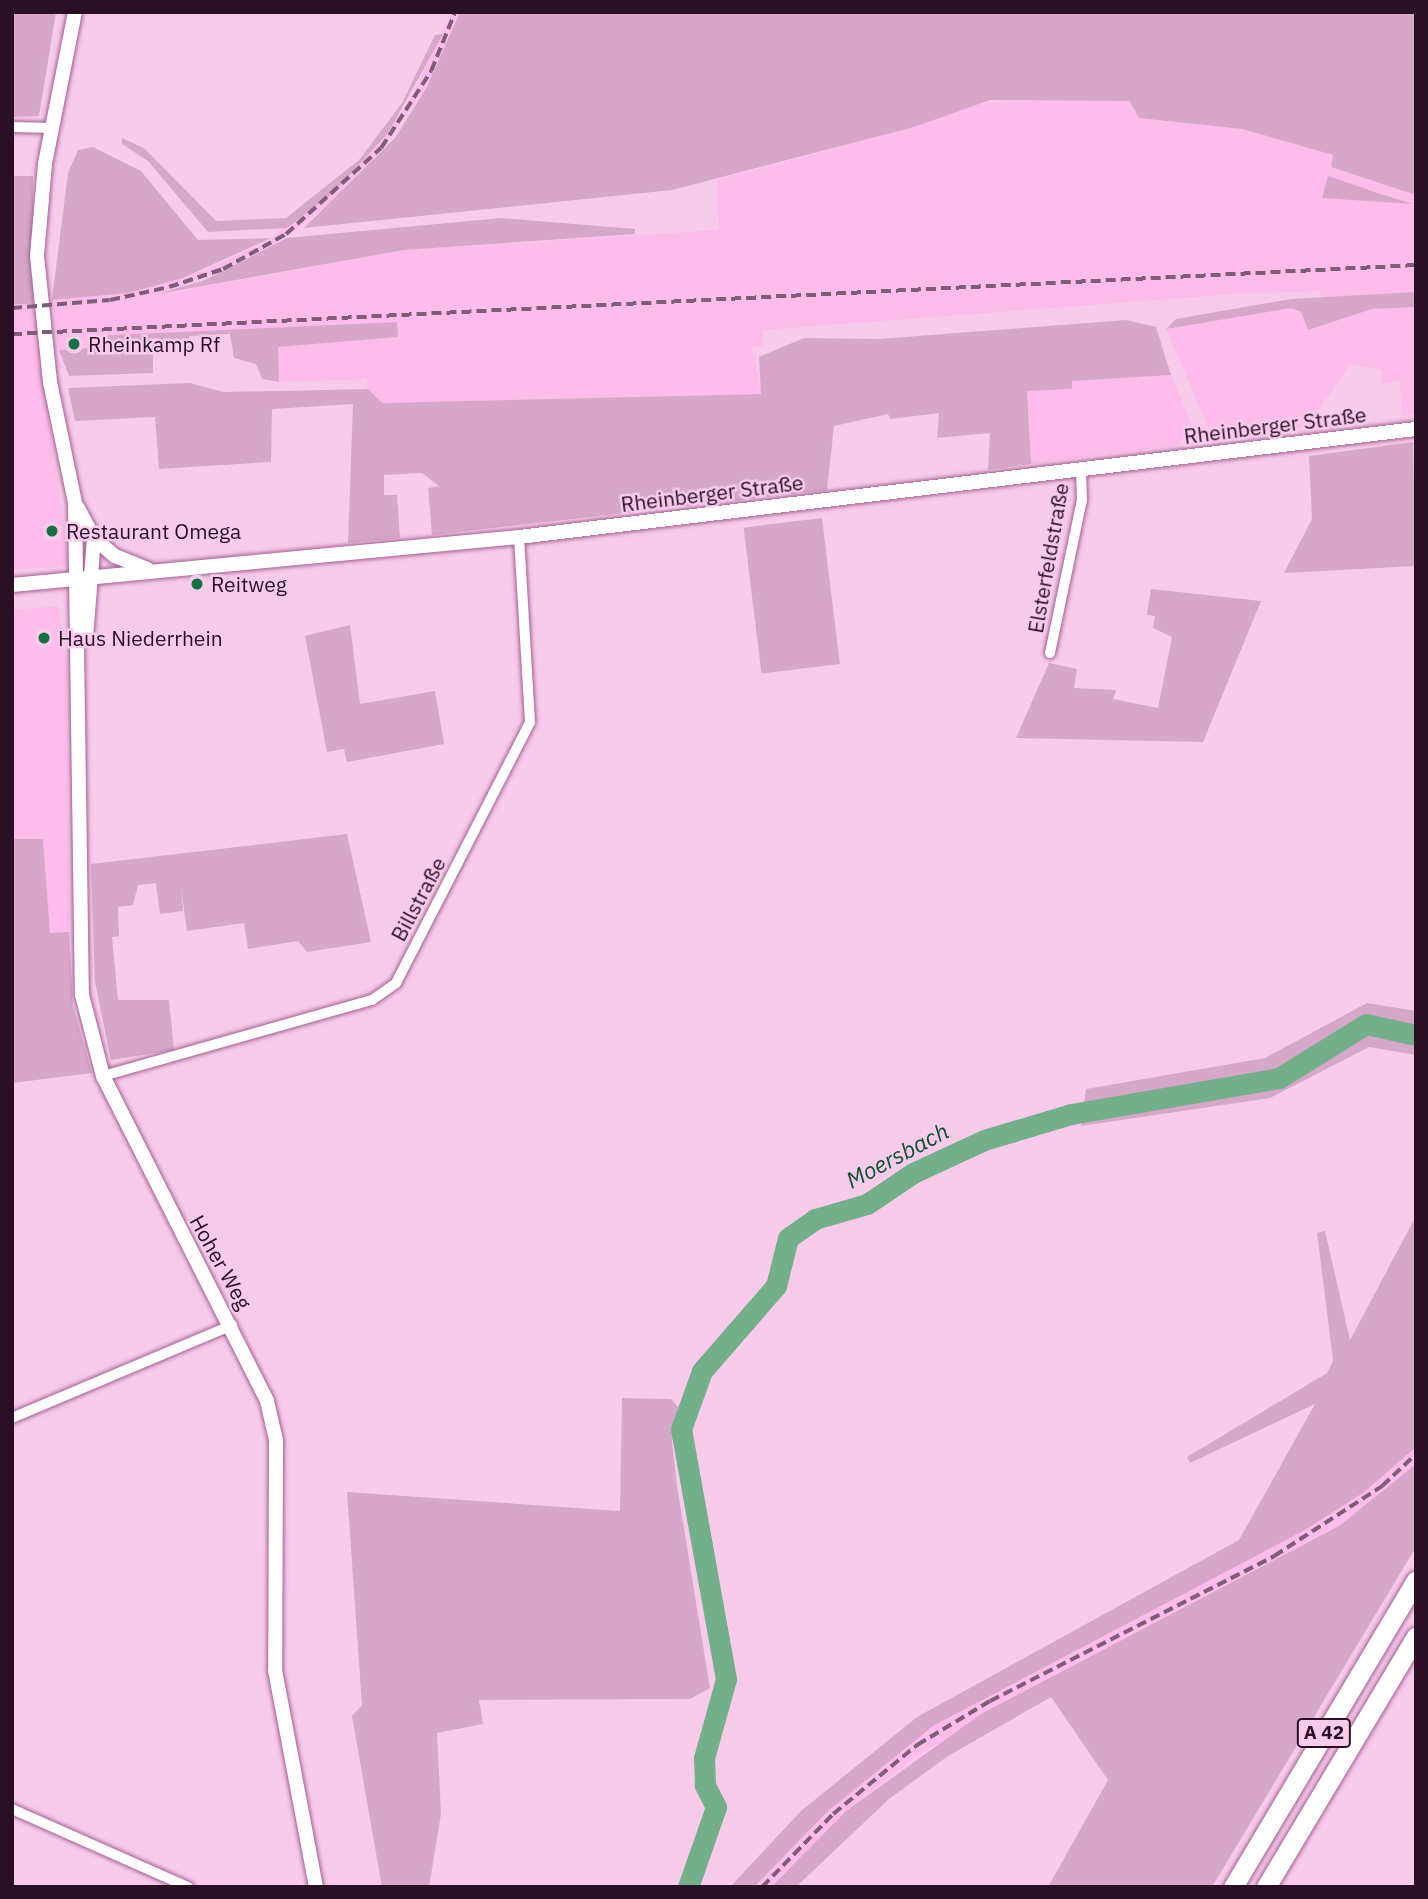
<!DOCTYPE html>
<meta charset="utf-8">
<style>
body{margin:0}
#map{position:relative;width:1428px;height:1899px;overflow:hidden;background:#f8cbeb;font-family:"IBM Plex Sans",sans-serif}
div>[style]{position:absolute}
[style*='--x']{left:calc(var(--x)*1px);top:calc(var(--y)*1px);width:calc(var(--w)*1px);rotate:calc(var(--a)*1deg)}
.built>*{inset:0;background:#fdbceb}
.green>*{inset:0;background:#d6a7c9;transform-origin:0 0}
.river>*{height:21px;margin:-10.5px;padding:0 10.5px;transform-origin:10.5px;border-radius:10.5px;background:#74af8b}
.roads{filter:drop-shadow(0 0 2px #a36092) drop-shadow(0 0 2px #a36092)}
.street>*{height:10px;margin:-5px;padding:0 5px;transform-origin:5px;border-radius:5px;background:#fff}
.secondary>*{height:14px;margin:-7px;padding:0 7px;transform-origin:7px;border-radius:7px;background:#fff}
.highway>*{height:19px;margin:-9.5px;padding:0 9.5px;transform-origin:9.5px;border-radius:9.5px;background:#fff}
.rail>*{height:3.5px;margin-top:-1.75px;transform-origin:0;background:repeating-linear-gradient(90deg,#7f5d76 0 10px,transparent 0 15px)}
.dots>*{width:19px;height:19px;translate:-50% -50%;box-sizing:border-box;border:4px solid #f8cbeb;border-radius:50%}
span{translate:-50% -50%;white-space:nowrap;text-align:center;line-height:1.15;-webkit-text-stroke:5px #f8cbeb;paint-order:stroke}
.shield-label span{padding:2px 5px;background:#f8cbeb;border:2px solid;border-radius:5px;-webkit-text-stroke-width:0}
.shield-label{font-size:19px;color:#2a1024;font-weight:700}
.poi-label{font-size:21px;color:#2a1024}
.left{translate:0 -50%;text-align:left}
.street-label{font-size:21px;color:#2a1024}
.water-label{font-size:23px;color:#085230;font-style:italic}
.frame{position:absolute;inset:0;border:14px solid #2a1024;pointer-events:none}
</style>
<div id="map">
<div class="built">
<div style="clip-path:polygon(evenodd,452px 12px,460px 12px,427px 87px,357px 182px,270px 249px,164px 294px,404px 250px,719px 230px,717px 180px,914px 127px,976px 103px,1070px 100px,1130px 101px,1140px 118px,1242px 129px,1334px 155px,1331px 167px,1416px 195px,1416px 292px,1323px 302px,1320px 291px,1234px 294px,763px 330px,763px 346px,752px 347px,762px 394px,381px 403px,368px 396px,367px 379px,279px 382px,278px 347px,398px 337px,397px 322px,89px 336px,88px 348px,59px 350px,52px 300px,128px 293px,193px 275px,264px 243px,333px 193px,408px 104px,452px 12px,1328px 177px,1408px 202px,1323px 198px,1328px 177px)"></div>
<div style="clip-path:polygon(34px 303px,69px 566px,12px 570px,12px 304px)"></div>
<div style="clip-path:polygon(1416px 307px,1416px 414px,1402px 416px,1400px 381px,1382px 383px,1382px 370px,1350px 364px,1306px 428px,1223px 438px,1209px 429px,1166px 329px,1291px 308px,1301px 312px,1308px 330px,1372px 309px)"></div>
<div style="clip-path:polygon(1171px 375px,1193px 427px,1179px 445px,1031px 464px,1027px 391px,1072px 389px,1072px 381px)"></div>
<div style="clip-path:polygon(58px 606px,67px 664px,69px 932px,50px 934px,43px 840px,12px 839px,12px 610px)"></div>
<div style="clip-path:polygon(1416px 1446px,1416px 1464px,1339px 1526px,1041px 1682px,916px 1757px,846px 1811px,771px 1887px,754px 1887px,827px 1812px,933px 1726px,1305px 1530px,1363px 1493px)"></div>
</div>
<div class="green">
<div style="clip-path:polygon(12px 12px,56px 12px,39px 116px,12px 117px)"></div>
<div style="clip-path:polygon(460px 12px,1416px 12px,1416px 195px,1331px 167px,1333px 155px,1242px 129px,1139px 118px,1130px 101px,990px 100px,914px 127px,672px 190px,304px 228px,395px 138px,427px 87px)"></div>
<div style="clip-path:polygon(443px 34px,388px 133px,333px 193px,287px 228px,208px 232px,148px 161px,122px 144px,122px 138px,144px 148px,216px 221px,286px 218px,359px 160px,402px 103px,435px 35px)"></div>
<div style="clip-path:polygon(93px 147px,141px 171px,198px 240px,271px 238px,183px 278px,128px 293px,52px 300px,68px 173px,78px 150px)"></div>
<div style="left:12px;top:176px;width:21px;height:128px"></div>
<div style="clip-path:polygon(1328px 176px,1381px 194px,1413px 204px,1322px 198px)"></div>
<div style="clip-path:polygon(501px 218px,635px 229px,635px 234px,404px 250px,158px 294px,205px 280px,287px 238px)"></div>
<div style="clip-path:polygon(1416px 292px,1416px 307px,1372px 309px,1308px 330px,1301px 312px,1291px 308px,1166px 329px,1176px 319px,1291px 299px)"></div>
<div style="clip-path:polygon(1126px 320px,1156px 327px,1171px 375px,1072px 381px,1072px 389px,1027px 391px,1031px 464px,988px 470px,990px 433px,937px 438px,939px 413px,890px 419px,888px 414px,834px 426px,827px 490px,432px 535px,428px 488px,439px 486px,422px 473px,384px 475px,384px 495px,397px 495px,400px 538px,348px 543px,353px 404px,272px 409px,271px 462px,159px 469px,155px 417px,75px 421px,68px 388px,190px 383px,224px 392px,368px 389px,382px 403px,761px 394px,759px 357px,804px 338px,879px 339px)"></div>
<div style="clip-path:polygon(397px 322px,398px 337px,278px 347px,279px 382px,262px 379px,256px 364px,234px 358px,230px 334px,189px 336px,189px 349px,153px 345px,153px 373px,69px 376px,59px 350px,88px 348px,89px 336px)"></div>
<div style="clip-path:polygon(1413px 442px,1416px 566px,1284px 573px,1312px 519px,1309px 456px)"></div>
<div style="left:822px;top:518px;width:147px;height:79px;rotate:83deg"></div>
<div style="clip-path:polygon(1151px 589px,1261px 601px,1203px 742px,1016px 738px,1049px 663px,1077px 669px,1074px 688px,1116px 690px,1113px 699px,1158px 708px,1172px 637px,1153px 628px,1155px 616px,1147px 615px)"></div>
<div style="clip-path:polygon(350px 625px,360px 704px,435px 691px,444px 744px,347px 762px,344px 749px,327px 752px,305px 636px)"></div>
<div style="clip-path:polygon(347px 834px,371px 942px,307px 952px,298px 941px,248px 949px,244px 923px,187px 931px,181px 888px,183px 911px,160px 914px,156px 883px,138px 885px,133px 905px,118px 907px,119px 936px,112px 937px,118px 1000px,169px 1000px,174px 1050px,111px 1060px,95px 982px,91px 864px)"></div>
<div style="clip-path:polygon(12px 839px,43px 839px,50px 933px,69px 932px,73px 1006px,92px 1073px,12px 1083px)"></div>
<div style="clip-path:polygon(1367px 1003px,1416px 1011px,1416px 1055px,1369px 1047px,1270px 1098px,1081px 1126px,1086px 1089px,1265px 1058px)"></div>
<div style="clip-path:polygon(1416px 1216px,1416px 1447px,1363px 1493px,1305px 1530px,933px 1726px,827px 1812px,754px 1887px,730px 1887px,801px 1811px,917px 1717px,1239px 1540px,1315px 1404px,1190px 1463px,1187px 1457px,1327px 1373px,1333px 1361px,1317px 1233px,1325px 1231px,1350px 1340px)"></div>
<div style="clip-path:polygon(622px 1398px,671px 1399px,678px 1407px,672px 1442px,677px 1486px,710px 1688px,690px 1699px,479px 1700px,483px 1724px,437px 1733px,441px 1814px,429px 1887px,382px 1887px,352px 1716px,362px 1705px,347px 1492px,620px 1511px)"></div>
<div style="clip-path:polygon(1416px 1464px,1416px 1547px,1212px 1887px,1048px 1887px,1108px 1780px,1051px 1697px,948px 1756px,889px 1799px,796px 1887px,771px 1887px,846px 1811px,981px 1714px,1339px 1526px)"></div>
</div>
<div class="river">
<div style="--x:688;--y:1887;--w:85;--a:-70.7"></div>
<div style="--x:716;--y:1807;--w:25;--a:-117"></div>
<div style="--x:705;--y:1785;--w:27;--a:-92"></div>
<div style="--x:704;--y:1758;--w:82;--a:-74.4"></div>
<div style="--x:726;--y:1679;--w:254;--a:-100.2"></div>
<div style="--x:681;--y:1429;--w:62;--a:-70.1"></div>
<div style="--x:702;--y:1371;--w:113;--a:-49"></div>
<div style="--x:776;--y:1286;--w:49;--a:-76"></div>
<div style="--x:788;--y:1238;--w:33;--a:-35"></div>
<div style="--x:815;--y:1219;--w:54;--a:-16.1"></div>
<div style="--x:867;--y:1204;--w:55;--a:-34"></div>
<div style="--x:913;--y:1173;--w:78;--a:-24.9"></div>
<div style="--x:984;--y:1140;--w:91;--a:-16.6"></div>
<div style="--x:1071;--y:1114;--w:211;--a:-9.8"></div>
<div style="--x:1279;--y:1078;--w:102;--a:-31.8"></div>
<div style="--x:1366;--y:1024;--w:51;--a:12.4"></div>
</div>
<div class="roads">
<div class="street">
<div style="--x:12;--y:127;--w:40;--a:1.4"></div>
<div style="--x:1050;--y:653;--w:156;--a:-78.2"></div>
<div style="--x:1082;--y:500;--w:30;--a:-92"></div>
<div style="--x:103;--y:1076;--w:280;--a:-15.8"></div>
<div style="--x:372;--y:1000;--w:29;--a:-35"></div>
<div style="--x:396;--y:983;--w:293;--a:-62.8"></div>
<div style="--x:530;--y:722;--w:185;--a:-93.4"></div>
<div style="--x:12;--y:1418;--w:239;--a:-22.9"></div>
<div style="--x:12;--y:1809;--w:193;--a:23.9"></div>
</div>
<div class="secondary">
<div style="--x:75;--y:12;--w:155;--a:101.2"></div>
<div style="--x:45;--y:164;--w:92;--a:95"></div>
<div style="--x:37;--y:256;--w:127;--a:84.1"></div>
<div style="--x:50;--y:382;--w:124;--a:78.3"></div>
<div style="--x:75;--y:503;--w:492;--a:89.2"></div>
<div style="--x:82;--y:995;--w:84;--a:75.5"></div>
<div style="--x:103;--y:1076;--w:364;--a:63.2"></div>
<div style="--x:267;--y:1401;--w:40;--a:77"></div>
<div style="--x:276;--y:1440;--w:230;--a:90.2"></div>
<div style="--x:275;--y:1670;--w:221;--a:79.3"></div>
<div style="--x:78;--y:508;--w:34;--a:62"></div>
<div style="--x:94;--y:538;--w:99;--a:94.6"></div>
<div style="--x:94;--y:538;--w:28;--a:41"></div>
<div style="--x:115;--y:556;--w:35;--a:22"></div>
<div style="--x:12;--y:585;--w:509;--a:-5.41"></div>
<div style="--x:519;--y:537;--w:903;--a:-6.87"></div>
</div>
<div class="highway">
<div style="--x:1233;--y:1887;--w:357;--a:-59.2"></div>
<div style="--x:1266;--y:1887;--w:292;--a:-59.1"></div>
</div>
</div>
<div class="rail">
<div style="--x:12;--y:308;--w:98;--a:-4.7"></div>
<div style="--x:110;--y:300;--w:60;--a:-12.4"></div>
<div style="--x:169;--y:287;--w:57;--a:-18.4"></div>
<div style="--x:223;--y:269;--w:72;--a:-29.1"></div>
<div style="--x:286;--y:234;--w:128;--a:-42.2"></div>
<div style="--x:381;--y:148;--w:92;--a:-57"></div>
<div style="--x:431;--y:71;--w:64;--a:-67.9"></div>
<div style="--x:12;--y:334;--w:1406;--a:-2.81"></div>
<div style="--x:762;--y:1887;--w:102;--a:-45.8"></div>
<div style="--x:833;--y:1814;--w:109;--a:-39.4"></div>
<div style="--x:917;--y:1745;--w:85;--a:-31.1"></div>
<div style="--x:990;--y:1701;--w:319;--a:-27"></div>
<div style="--x:1274;--y:1556;--w:129;--a:-32.9"></div>
<div style="--x:1382;--y:1486;--w:47;--a:-43.3"></div>
</div>
<div class="dots">
<div style="left:74px;top:344px;background:#157145"></div>
<div style="left:52px;top:531px;background:#157145"></div>
<div style="left:197px;top:584px;background:#157145"></div>
<div style="left:44px;top:638px;background:#157145"></div>
</div>
<div class="shield-label">
<span style="left:1324px;top:1733px">A 42</span>
</div>
<div class="poi-label">
<span class="left" style="left:88px;top:344px">Rheinkamp Rf</span>
<span class="left" style="left:66px;top:531px">Restaurant Omega</span>
<span class="left" style="left:211px;top:584px">Reitweg</span>
<span class="left" style="left:58px;top:638px">Haus Niederrhein</span>
</div>
<div class="street-label">
<span style="left:1275px;top:425px;rotate:-7deg">Rheinberger Straße</span>
<span style="left:712px;top:493px;rotate:-7deg">Rheinberger Straße</span>
<span style="left:1048px;top:558px;rotate:-80deg">Elsterfeldstraße</span>
<span style="left:418px;top:899px;rotate:-62deg">Billstraße</span>
<span style="left:221px;top:1262px;rotate:61deg">Hoher Weg</span>
</div>
<div class="water-label">
<span style="left:897px;top:1155px;rotate:-28deg">Moersbach</span>
</div>
<div class="frame"></div>
</div>
